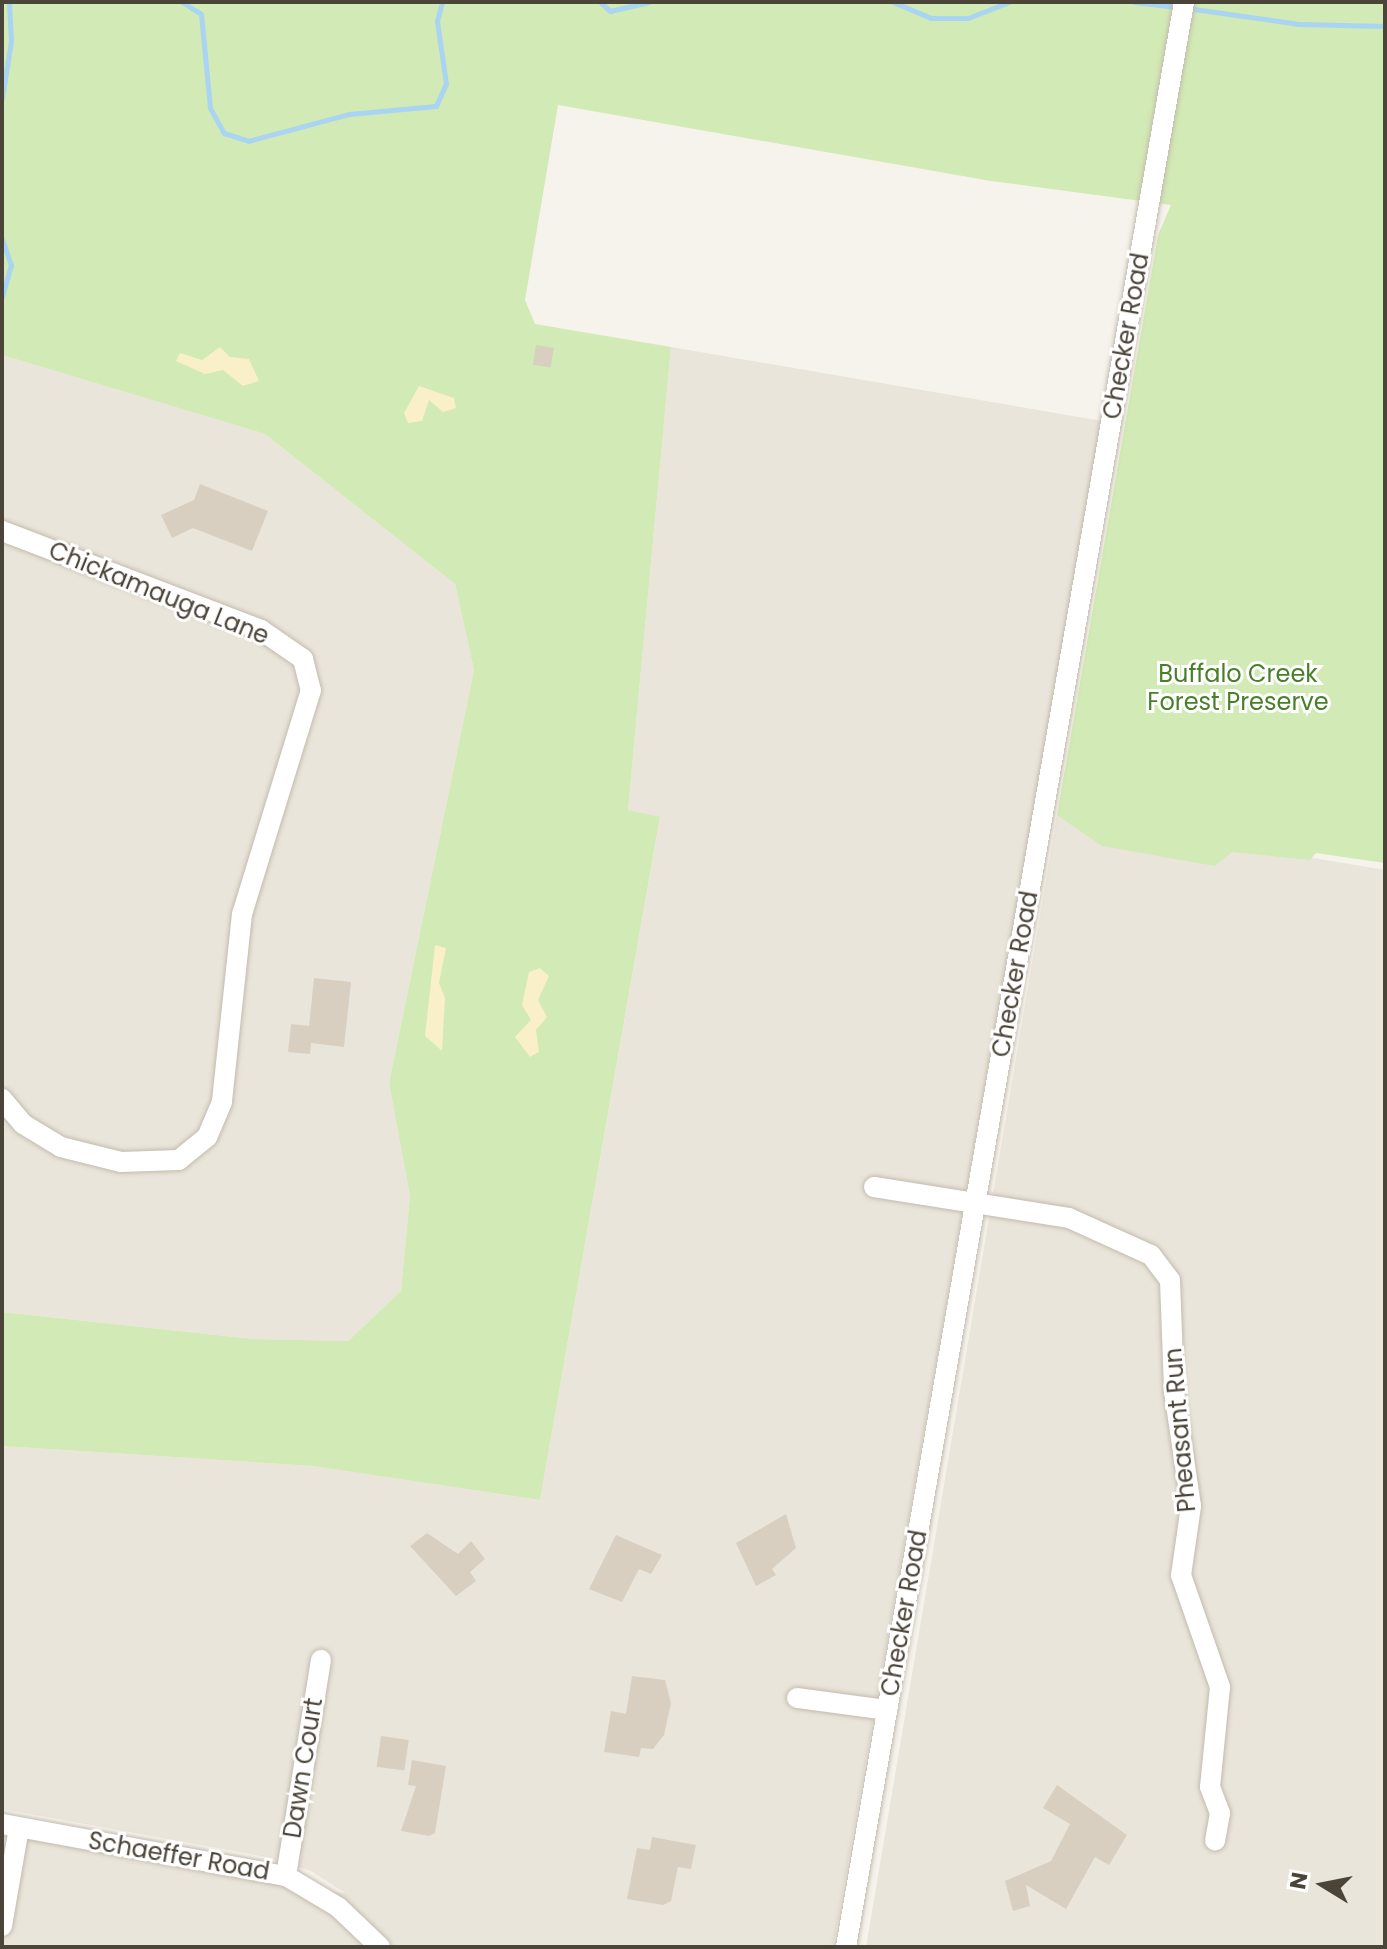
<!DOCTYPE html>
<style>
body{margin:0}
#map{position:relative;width:1387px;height:1949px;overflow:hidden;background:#f6f3ec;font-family:Poppins,sans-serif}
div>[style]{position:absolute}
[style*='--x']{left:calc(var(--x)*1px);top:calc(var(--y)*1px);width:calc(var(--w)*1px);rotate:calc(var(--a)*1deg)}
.residential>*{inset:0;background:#eae5da}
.green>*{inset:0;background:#d2eab5}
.sand>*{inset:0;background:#f9efc9}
.stream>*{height:5px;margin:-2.5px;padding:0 2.5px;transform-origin:2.5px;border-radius:2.5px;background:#a9d4f2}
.building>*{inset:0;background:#d8cfc1;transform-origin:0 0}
.roads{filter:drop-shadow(0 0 2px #c2bbae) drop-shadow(0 0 2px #c2bbae)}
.minor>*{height:20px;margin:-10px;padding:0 10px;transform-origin:10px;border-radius:10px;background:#fff}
span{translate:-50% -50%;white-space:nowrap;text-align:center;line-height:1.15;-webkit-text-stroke:6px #fff;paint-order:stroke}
.street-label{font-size:24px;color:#4b4439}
.park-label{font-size:24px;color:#4a7f2a}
.frame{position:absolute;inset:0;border:4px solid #4b4439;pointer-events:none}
.north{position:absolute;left:1283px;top:1845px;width:80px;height:80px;-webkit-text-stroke:6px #fff;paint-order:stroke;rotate:280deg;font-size:22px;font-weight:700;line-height:32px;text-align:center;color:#4b4439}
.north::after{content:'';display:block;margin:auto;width:28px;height:36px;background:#4b4439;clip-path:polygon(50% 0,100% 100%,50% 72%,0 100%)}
</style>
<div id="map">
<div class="residential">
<div style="clip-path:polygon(671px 347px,1102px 421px,833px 1947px,2px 1947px,2px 1835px,345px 1893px,311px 1871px,261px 1856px,2px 1809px,2px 1446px,314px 1466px,540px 1500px,660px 818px,628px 810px)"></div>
<div style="clip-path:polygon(2px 355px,265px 434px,455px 584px,474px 670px,389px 1083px,410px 1196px,401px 1291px,348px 1341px,253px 1339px,2px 1312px)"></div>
<div style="clip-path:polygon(1057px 815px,1385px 870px,1385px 1947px,866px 1947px)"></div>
</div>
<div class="green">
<div style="clip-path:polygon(2px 2px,1385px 2px,1385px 863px,1316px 853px,1310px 860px,1232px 852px,1215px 866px,1102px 846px,1057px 815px,1158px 235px,1171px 205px,991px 181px,558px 105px,525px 300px,535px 324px,671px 347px,628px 810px,660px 817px,540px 1500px,313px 1466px,2px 1446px,2px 1312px,253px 1339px,348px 1341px,401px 1291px,410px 1196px,389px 1083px,474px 670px,455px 584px,265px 434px,2px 355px)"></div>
</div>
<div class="sand">
<div style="clip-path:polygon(220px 347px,230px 357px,249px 359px,259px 381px,243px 386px,223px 370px,205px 374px,176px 361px,180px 353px,202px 360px)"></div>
<div style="clip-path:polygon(419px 386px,454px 398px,456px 408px,443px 412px,429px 400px,422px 421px,408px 423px,404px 413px)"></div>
<div style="clip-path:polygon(435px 945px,446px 948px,439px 983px,445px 998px,442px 1051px,425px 1036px)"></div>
<div style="clip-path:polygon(540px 968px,549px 976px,538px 1000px,547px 1017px,536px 1030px,539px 1052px,530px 1057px,515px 1037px,531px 1020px,522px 1005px,529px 972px)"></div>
</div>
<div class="stream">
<div style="--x:182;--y:2;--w:22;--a:32"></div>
<div style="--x:201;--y:14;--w:94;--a:84.5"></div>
<div style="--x:210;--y:108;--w:29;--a:61"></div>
<div style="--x:224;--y:133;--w:25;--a:18"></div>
<div style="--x:248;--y:141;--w:105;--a:-15"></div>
<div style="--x:349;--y:114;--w:87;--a:-5.3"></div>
<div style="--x:436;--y:106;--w:24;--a:-66"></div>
<div style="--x:446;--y:84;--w:64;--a:-98.1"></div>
<div style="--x:437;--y:21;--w:20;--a:-75"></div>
<div style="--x:600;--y:2;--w:13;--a:42"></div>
<div style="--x:610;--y:11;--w:39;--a:-13"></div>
<div style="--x:893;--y:2;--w:41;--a:22.8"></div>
<div style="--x:931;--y:18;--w:37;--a:0"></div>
<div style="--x:968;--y:18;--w:44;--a:-21.3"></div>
<div style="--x:1134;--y:2;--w:43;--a:6.6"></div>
<div style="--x:1187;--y:8;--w:113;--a:8.1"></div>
<div style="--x:1299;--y:24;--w:86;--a:1.3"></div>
<div style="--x:2;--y:98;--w:58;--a:-81"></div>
<div style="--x:11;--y:41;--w:39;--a:-93"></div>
<div style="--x:2;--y:239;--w:28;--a:71"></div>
<div style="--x:11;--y:265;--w:33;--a:106"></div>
</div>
<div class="building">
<div style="left:536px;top:345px;width:18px;height:20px;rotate:9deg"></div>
<div style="clip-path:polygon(200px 484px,268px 511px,252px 551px,193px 528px,172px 538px,161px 515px,194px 500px)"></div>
<div style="clip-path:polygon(314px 978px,351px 982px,344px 1047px,311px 1043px,310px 1054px,288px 1052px,291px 1024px,309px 1026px)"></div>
<div style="clip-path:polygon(786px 1514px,796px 1548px,772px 1569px,776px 1575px,756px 1586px,736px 1543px)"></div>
<div style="clip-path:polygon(427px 1533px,458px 1554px,471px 1541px,485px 1559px,470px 1572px,476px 1581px,456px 1596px,410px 1546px)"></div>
<div style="clip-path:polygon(616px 1535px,662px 1555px,651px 1574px,639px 1569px,622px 1602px,589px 1589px)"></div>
<div style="clip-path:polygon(632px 1676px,665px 1680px,671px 1703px,664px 1735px,653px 1749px,641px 1748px,639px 1757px,604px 1752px,611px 1711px,626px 1714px)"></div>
<div style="left:381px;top:1736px;width:28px;height:31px;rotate:8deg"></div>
<div style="clip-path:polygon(412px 1760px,446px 1766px,435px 1833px,429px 1836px,401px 1831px,416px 1786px,408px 1785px)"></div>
<div style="clip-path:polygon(1057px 1785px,1127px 1835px,1109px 1865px,1095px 1857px,1066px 1909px,1026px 1885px,1030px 1906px,1013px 1911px,1005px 1881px,1051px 1861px,1070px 1824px,1043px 1808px)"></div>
<div style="clip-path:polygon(652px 1837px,696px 1845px,691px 1869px,678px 1867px,671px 1901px,663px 1905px,627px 1899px,637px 1848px,650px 1850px)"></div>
</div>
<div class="roads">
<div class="minor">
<div style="--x:2;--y:531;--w:277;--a:20.9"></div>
<div style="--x:261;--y:630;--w:51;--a:34.6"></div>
<div style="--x:303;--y:659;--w:32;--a:76"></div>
<div style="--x:311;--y:690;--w:234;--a:107.1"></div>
<div style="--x:242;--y:914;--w:189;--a:96.1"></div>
<div style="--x:222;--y:1102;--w:38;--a:113"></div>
<div style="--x:207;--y:1137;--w:36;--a:141"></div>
<div style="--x:179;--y:1160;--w:58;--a:178"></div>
<div style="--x:121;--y:1162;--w:62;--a:-166"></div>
<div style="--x:61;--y:1147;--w:44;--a:-148.8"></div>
<div style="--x:23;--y:1124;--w:33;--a:-130"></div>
<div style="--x:874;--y:1187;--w:197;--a:9"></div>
<div style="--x:1069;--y:1218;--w:90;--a:24.3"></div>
<div style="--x:1151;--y:1255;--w:31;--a:53"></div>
<div style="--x:1170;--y:1280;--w:111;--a:87.9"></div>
<div style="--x:1174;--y:1391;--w:116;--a:81.6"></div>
<div style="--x:1191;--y:1506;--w:70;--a:98.2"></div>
<div style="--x:1181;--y:1575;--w:119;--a:70.8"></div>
<div style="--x:1220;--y:1687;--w:100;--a:95.7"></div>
<div style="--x:1210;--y:1787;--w:28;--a:69"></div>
<div style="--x:1220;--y:1813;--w:28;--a:100"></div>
<div style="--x:797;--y:1698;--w:91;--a:7.6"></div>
<div style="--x:2;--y:1824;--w:289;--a:10.4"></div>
<div style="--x:286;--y:1876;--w:61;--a:30.8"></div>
<div style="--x:338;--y:1907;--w:58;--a:43.6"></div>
<div style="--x:286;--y:1876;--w:219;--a:-80.8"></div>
<div style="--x:2;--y:1926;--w:99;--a:-80.2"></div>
<div style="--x:846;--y:1947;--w:1974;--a:-80.14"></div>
</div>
</div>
<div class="street-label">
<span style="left:1126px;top:336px;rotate:-80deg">Checker Road</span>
<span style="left:159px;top:593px;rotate:22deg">Chickamauga Lane</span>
<span style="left:1015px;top:974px;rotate:-80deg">Checker Road</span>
<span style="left:1180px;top:1430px;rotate:-95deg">Pheasant Run</span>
<span style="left:904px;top:1613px;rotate:-80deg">Checker Road</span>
<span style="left:303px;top:1768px;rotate:-81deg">Dawn Court</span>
<span style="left:179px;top:1856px;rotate:10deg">Schaeffer Road</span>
</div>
<div class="park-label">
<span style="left:1238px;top:688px">Buffalo Creek<br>Forest Preserve</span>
</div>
<div class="frame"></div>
<div class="north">N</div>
</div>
